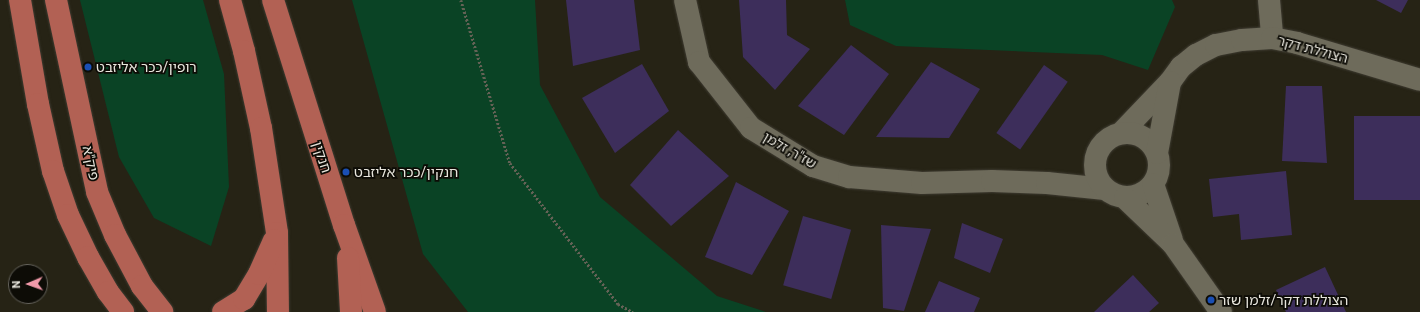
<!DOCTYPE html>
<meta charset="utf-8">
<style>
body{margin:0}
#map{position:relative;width:1420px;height:312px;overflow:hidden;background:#262315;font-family:Roboto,"Noto Sans Hebrew",sans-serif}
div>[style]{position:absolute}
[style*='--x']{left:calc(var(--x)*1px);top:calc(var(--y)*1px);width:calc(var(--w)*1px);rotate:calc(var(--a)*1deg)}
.green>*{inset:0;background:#0a4325}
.building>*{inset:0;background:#3d2e5b;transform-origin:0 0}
.path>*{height:2.5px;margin-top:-1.25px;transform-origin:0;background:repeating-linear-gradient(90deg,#656256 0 2px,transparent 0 4px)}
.roads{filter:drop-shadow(0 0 1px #3f3c32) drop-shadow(0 0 1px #3f3c32)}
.minor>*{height:22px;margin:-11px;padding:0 11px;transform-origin:11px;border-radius:11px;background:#6e6b5b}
.minor>.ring{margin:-11px;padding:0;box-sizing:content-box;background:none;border:22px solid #6e6b5b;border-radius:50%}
.major>*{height:22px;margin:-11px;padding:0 11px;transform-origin:11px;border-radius:11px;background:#b26154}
.dots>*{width:11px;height:11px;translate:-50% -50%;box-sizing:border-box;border:2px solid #0d0c06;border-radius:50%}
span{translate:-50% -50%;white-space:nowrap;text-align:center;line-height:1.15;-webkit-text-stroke:3.5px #0d0c06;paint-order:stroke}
.street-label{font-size:14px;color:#e8e6dd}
.poi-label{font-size:14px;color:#e8e6dd}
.left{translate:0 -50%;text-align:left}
.north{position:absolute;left:8px;top:264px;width:40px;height:40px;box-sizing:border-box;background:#0d0c06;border:1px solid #65635c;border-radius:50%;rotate:268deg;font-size:11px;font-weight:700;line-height:16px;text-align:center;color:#e8e6dd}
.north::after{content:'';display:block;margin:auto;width:14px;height:18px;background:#f39aaa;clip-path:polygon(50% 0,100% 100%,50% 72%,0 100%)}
</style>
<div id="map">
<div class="green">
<div style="clip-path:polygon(80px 0,203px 0,224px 74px,229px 187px,211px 246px,154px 218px,119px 157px)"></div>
<div style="clip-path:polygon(352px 0,535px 0,540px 85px,600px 197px,717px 296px,766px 312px,468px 312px,423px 254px)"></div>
<div style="clip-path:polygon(845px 0,1172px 0,1175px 7px,1148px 70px,1102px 55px,896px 46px,850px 25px)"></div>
</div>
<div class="building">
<div style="clip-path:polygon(566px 0,634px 0,640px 50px,573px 66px)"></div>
<div style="clip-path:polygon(739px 0,786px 0,787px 35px,810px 49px,775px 90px,743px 57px)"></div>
<div style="clip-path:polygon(1376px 0,1408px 0,1401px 13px)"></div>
<div style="clip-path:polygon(851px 45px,889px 74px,844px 135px,798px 106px)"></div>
<div style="clip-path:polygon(931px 62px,980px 89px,949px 138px,876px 137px)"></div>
<div style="clip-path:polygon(642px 64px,669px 111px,615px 153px,582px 98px)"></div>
<div style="left:1044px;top:65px;width:29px;height:83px;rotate:35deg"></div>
<div style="clip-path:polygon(1286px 86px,1322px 86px,1327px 163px,1282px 161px)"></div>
<div style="left:1420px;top:116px;width:84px;height:66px;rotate:90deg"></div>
<div style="clip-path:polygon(678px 130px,729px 176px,671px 226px,630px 185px)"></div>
<div style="clip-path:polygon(1286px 171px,1292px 235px,1241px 240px,1239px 214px,1213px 217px,1209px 179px)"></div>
<div style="clip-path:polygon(736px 182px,789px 211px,752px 275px,705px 257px)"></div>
<div style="left:803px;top:216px;width:50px;height:72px;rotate:16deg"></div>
<div style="clip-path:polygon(962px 223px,1003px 239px,990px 273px,954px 258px)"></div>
<div style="clip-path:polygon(881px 225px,931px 229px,904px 311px,883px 308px)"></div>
<div style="clip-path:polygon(1325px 267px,1346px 312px,1286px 312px,1276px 290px)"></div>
<div style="clip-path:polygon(1133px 275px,1159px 303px,1149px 312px,1094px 312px)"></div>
<div style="clip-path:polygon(939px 281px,980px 298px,974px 312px,925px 312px)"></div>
</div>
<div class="path">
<div style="--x:461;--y:0;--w:170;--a:73.3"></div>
<div style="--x:510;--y:163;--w:178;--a:52.5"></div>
<div style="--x:618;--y:304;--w:17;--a:28"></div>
</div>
<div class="roads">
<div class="minor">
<div style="--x:685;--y:0;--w:64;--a:77.3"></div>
<div style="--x:699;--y:62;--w:84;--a:51.8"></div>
<div style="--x:751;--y:128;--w:73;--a:31.5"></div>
<div style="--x:813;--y:166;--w:38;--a:17"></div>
<div style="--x:849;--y:177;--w:73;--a:4.7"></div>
<div style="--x:922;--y:183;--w:70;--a:-1.6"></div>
<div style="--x:992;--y:181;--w:55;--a:2.1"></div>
<div style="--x:1047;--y:183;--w:58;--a:5.9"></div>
<div style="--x:1269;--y:0;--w:38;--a:85"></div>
<div style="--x:1122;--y:132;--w:69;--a:-46.2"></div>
<div style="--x:1170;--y:82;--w:19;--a:-54"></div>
<div style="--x:1181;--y:67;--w:19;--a:-39"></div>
<div style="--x:1196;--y:55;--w:22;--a:-27"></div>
<div style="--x:1216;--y:45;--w:26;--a:-11"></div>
<div style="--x:1242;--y:40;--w:30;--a:-4"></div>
<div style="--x:1272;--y:38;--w:25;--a:11"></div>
<div style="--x:1297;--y:43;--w:128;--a:16.7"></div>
<div class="ring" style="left:1095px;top:133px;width:42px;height:42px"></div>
<div style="--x:1157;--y:153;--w:72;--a:-79.6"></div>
<div style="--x:1153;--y:184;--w:59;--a:71.3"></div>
<div style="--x:1125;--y:198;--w:66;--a:43.8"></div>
<div style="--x:1173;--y:244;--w:83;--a:54.8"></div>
</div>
<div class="major">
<div style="--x:20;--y:0;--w:106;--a:80.2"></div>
<div style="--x:38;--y:104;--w:69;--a:77.4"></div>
<div style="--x:53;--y:171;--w:46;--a:71.2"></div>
<div style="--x:68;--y:215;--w:47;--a:64.5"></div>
<div style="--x:88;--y:257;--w:40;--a:60.3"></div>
<div style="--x:108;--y:292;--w:25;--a:53"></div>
<div style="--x:56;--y:0;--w:196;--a:77.9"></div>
<div style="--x:97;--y:192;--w:47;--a:67.3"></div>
<div style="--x:115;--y:235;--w:58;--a:62.1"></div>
<div style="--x:142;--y:286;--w:33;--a:52"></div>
<div style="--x:230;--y:0;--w:53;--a:74.6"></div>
<div style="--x:244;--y:51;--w:79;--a:77.6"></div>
<div style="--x:261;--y:128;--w:106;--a:81.3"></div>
<div style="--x:277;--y:233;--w:79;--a:89.3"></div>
<div style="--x:273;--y:0;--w:236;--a:72.5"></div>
<div style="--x:344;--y:225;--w:92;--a:70.4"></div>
<div style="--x:348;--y:258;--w:54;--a:86.8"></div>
<div style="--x:223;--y:312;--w:25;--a:-32"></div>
<div style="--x:244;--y:299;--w:29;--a:-59"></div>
<div style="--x:259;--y:274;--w:37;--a:-66"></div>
</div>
</div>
<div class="dots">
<div style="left:88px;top:67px;background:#1a4fb4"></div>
<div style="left:346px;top:172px;background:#1a4fb4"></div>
<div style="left:1211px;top:300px;background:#1a4fb4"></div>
</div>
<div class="street-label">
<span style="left:1313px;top:49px;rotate:15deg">הצוללת דקר</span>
<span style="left:790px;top:150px;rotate:30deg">שז"ר, זלמן</span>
<span style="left:322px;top:157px;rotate:72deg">חנקין</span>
<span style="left:91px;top:163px;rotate:78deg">פיק"א</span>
</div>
<div class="poi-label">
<span class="left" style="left:96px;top:67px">רופין/ככר אליזבט</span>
<span class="left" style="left:354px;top:172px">חנקין/ככר אליזבט</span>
<span class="left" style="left:1219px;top:300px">הצוללת דקר/זלמן שזר</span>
</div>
<div class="north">N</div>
</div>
